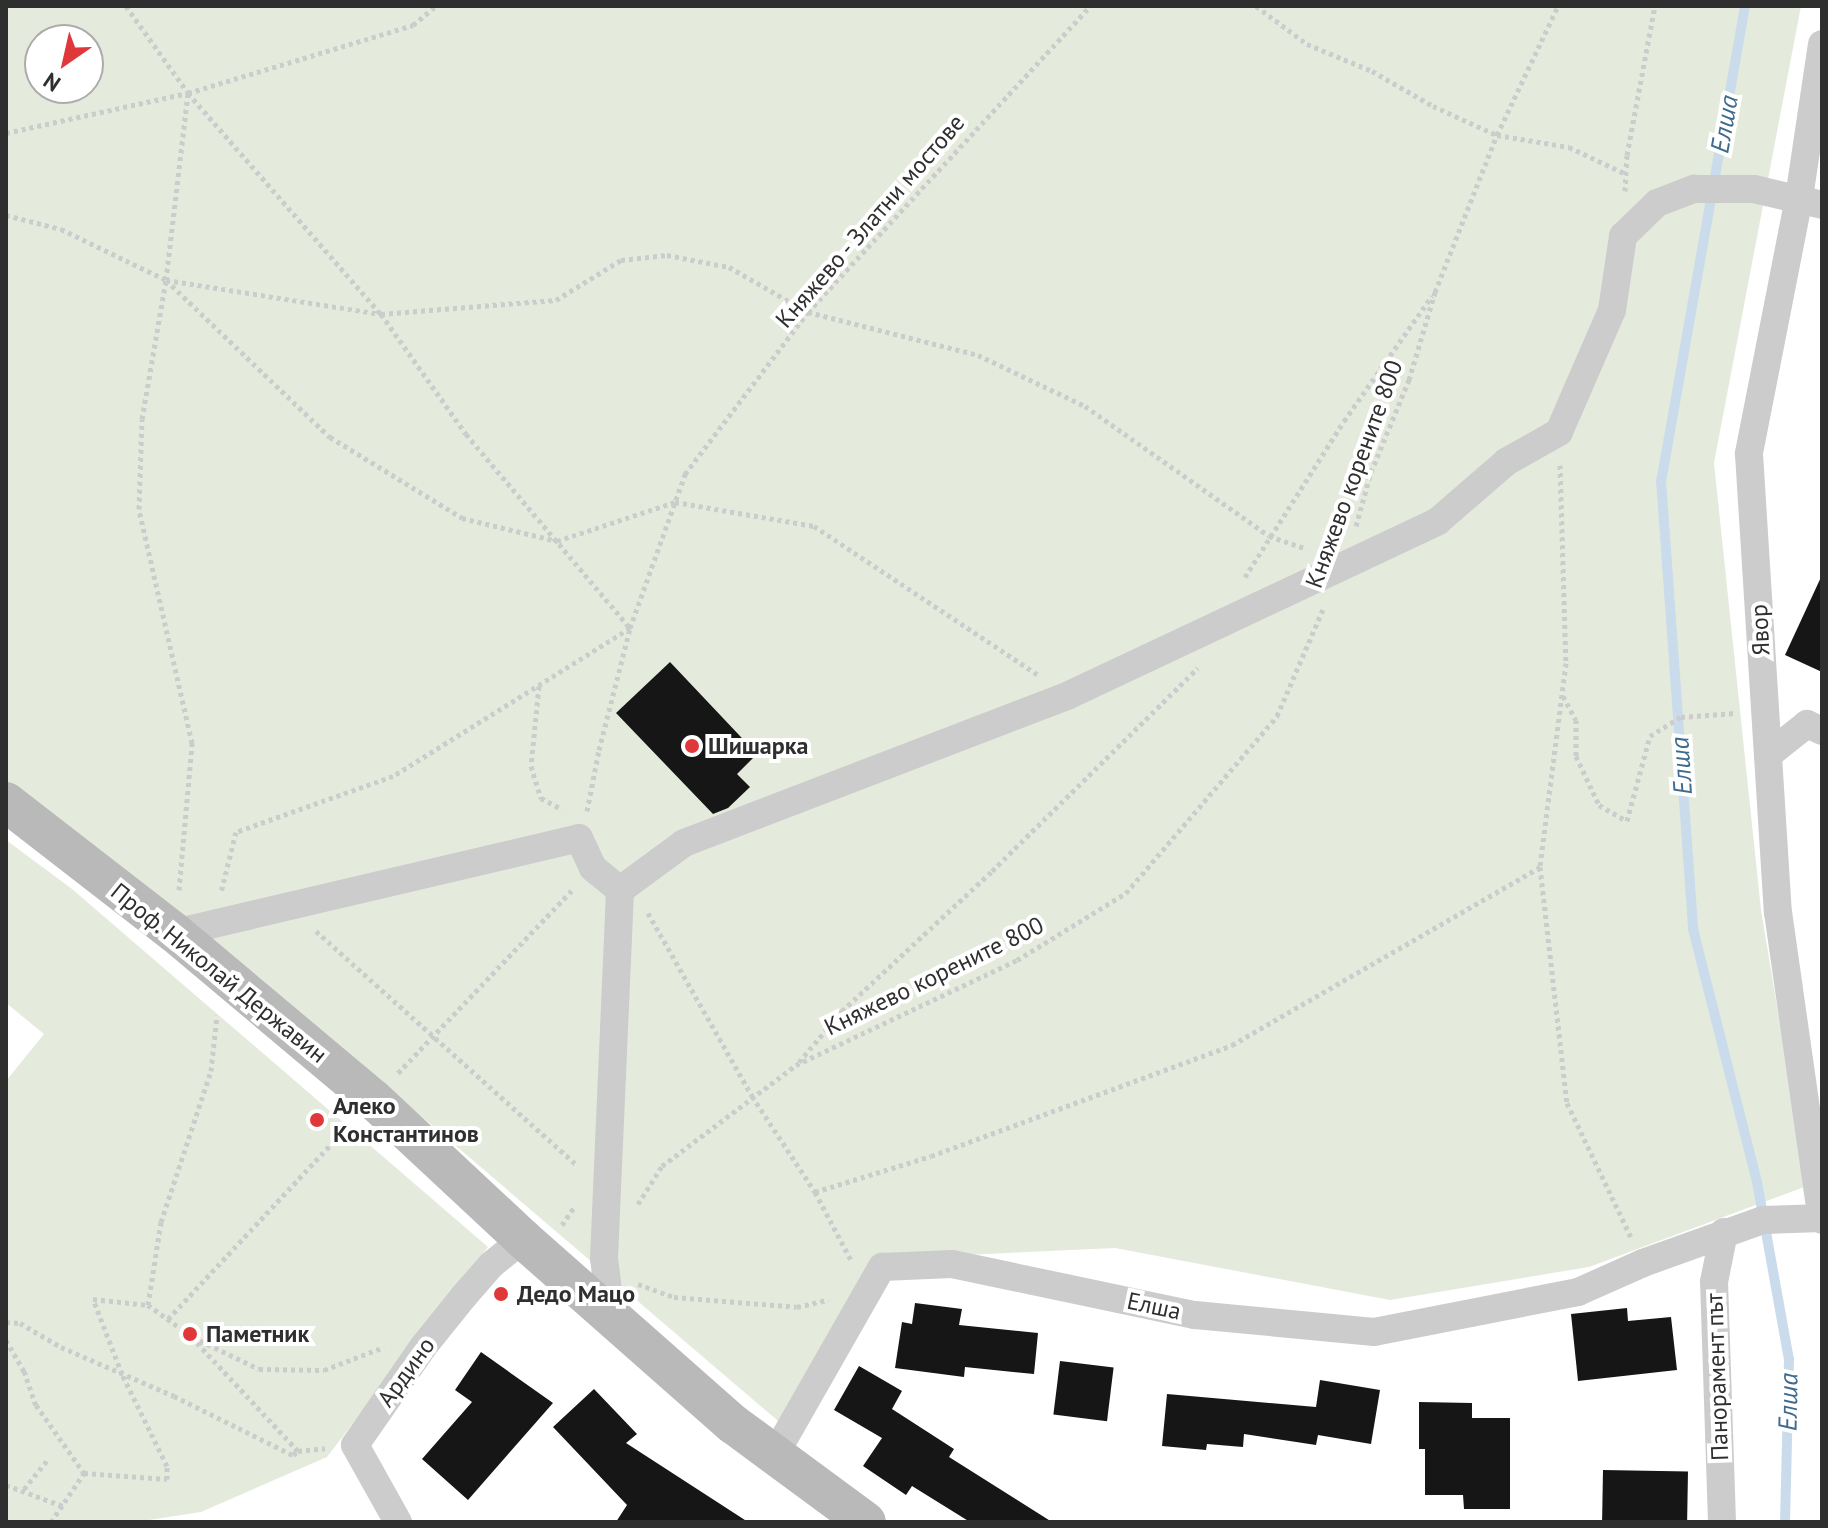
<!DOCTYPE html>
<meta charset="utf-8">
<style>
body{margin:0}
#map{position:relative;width:1828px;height:1528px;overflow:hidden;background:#fff;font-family:"PT Sans",sans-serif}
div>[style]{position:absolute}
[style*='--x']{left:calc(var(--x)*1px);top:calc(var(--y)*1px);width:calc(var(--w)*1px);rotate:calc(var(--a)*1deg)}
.green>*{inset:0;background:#e4ebdd}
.stream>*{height:10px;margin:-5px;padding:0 5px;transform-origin:5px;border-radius:5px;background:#cadceb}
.building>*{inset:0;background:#161616;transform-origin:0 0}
.path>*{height:5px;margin-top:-2.5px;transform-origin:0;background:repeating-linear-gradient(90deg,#ccc 0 4px,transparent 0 8px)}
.minor>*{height:28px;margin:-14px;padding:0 14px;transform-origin:14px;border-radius:14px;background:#ccc}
.secondary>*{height:40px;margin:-20px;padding:0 20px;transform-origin:20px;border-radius:20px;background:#b9b9b9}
.dots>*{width:22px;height:22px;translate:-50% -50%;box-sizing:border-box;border:4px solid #fff;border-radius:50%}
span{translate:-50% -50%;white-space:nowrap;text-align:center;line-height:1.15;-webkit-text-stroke:8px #fff;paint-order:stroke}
.street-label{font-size:24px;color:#2f2f2f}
.poi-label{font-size:24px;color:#2f2f2f;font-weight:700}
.left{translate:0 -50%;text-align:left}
.water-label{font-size:26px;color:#3f6b8e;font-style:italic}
.frame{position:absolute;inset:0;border:8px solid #2f2f2f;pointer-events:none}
.north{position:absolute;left:24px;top:24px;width:80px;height:80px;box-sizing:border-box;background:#fff;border:2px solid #acacac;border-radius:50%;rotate:214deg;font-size:22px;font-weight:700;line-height:32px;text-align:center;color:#2f2f2f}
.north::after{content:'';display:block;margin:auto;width:28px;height:36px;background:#df373a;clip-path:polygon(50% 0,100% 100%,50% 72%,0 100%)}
</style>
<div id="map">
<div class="green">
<div style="clip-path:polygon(evenodd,6px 6px,1801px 6px,1714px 463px,1761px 910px,1807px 1186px,1589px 1267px,1390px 1300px,1115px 1248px,878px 1259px,784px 1426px,292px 1006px,6px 782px,6px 6px,40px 40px,88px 40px,88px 88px,40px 88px,40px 40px)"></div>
<div style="clip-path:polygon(6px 840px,72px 889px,488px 1247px,327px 1457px,201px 1512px,136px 1522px,6px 1522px,6px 1081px,44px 1034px,6px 1003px)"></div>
</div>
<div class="stream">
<div style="--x:1745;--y:6;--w:481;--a:100"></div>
<div style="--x:1661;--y:480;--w:450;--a:85.9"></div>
<div style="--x:1693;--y:929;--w:261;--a:75.8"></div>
<div style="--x:1757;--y:1182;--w:180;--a:79.8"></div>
<div style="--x:1789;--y:1359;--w:163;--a:91.4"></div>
</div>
<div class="building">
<div style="clip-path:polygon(1822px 575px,1822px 672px,1785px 655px)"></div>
<div style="clip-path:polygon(670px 662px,757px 754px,737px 774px,750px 787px,728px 808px,713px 814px,616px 713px)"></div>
<div style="clip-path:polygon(915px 1303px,962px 1309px,959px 1325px,1038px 1333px,1034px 1374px,965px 1367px,964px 1377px,895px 1368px,902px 1322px,912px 1324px)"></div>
<div style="clip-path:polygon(1627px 1308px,1628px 1321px,1671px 1317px,1677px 1370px,1578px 1381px,1571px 1314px)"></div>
<div style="clip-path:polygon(481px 1352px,553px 1403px,468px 1500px,422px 1459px,472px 1402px,455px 1390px)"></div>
<div style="left:1060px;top:1361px;width:54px;height:54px;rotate:7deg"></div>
<div style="clip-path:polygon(859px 1366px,902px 1391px,892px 1409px,954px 1449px,949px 1457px,1052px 1522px,970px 1522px,912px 1486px,906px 1495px,863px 1466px,882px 1438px,834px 1410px)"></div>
<div style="clip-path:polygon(1320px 1380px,1380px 1390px,1371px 1444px,1318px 1435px,1316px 1445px,1244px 1434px,1243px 1447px,1207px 1444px,1206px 1450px,1162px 1446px,1167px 1394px,1316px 1407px)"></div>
<div style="clip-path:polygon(594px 1389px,637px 1434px,626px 1443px,748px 1522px,616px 1522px,627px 1505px,553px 1427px)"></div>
<div style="clip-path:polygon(1419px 1402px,1472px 1403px,1472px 1418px,1510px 1418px,1510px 1509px,1464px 1509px,1463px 1495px,1425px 1495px,1425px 1449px,1419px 1449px)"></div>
<div style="left:1603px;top:1470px;width:85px;height:52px;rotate:1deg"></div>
</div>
<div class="path">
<div style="--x:126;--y:6;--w:107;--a:54.5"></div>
<div style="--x:188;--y:93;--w:293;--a:48.9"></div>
<div style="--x:381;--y:314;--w:147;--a:54.7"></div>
<div style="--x:466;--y:434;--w:254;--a:49.8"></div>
<div style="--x:630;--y:628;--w:279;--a:148"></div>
<div style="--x:393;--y:776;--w:167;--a:160.4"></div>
<div style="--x:236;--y:832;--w:62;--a:104"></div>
<div style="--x:1256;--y:6;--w:64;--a:36.7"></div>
<div style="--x:1307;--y:44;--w:70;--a:22.6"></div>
<div style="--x:1372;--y:71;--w:70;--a:29.8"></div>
<div style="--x:1433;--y:106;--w:70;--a:24.4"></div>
<div style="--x:1497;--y:135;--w:73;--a:9.5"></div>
<div style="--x:1569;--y:147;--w:63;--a:25.3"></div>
<div style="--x:6;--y:133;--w:186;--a:-12.4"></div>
<div style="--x:188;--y:93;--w:235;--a:-16.8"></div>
<div style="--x:413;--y:25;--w:30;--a:-40"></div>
<div style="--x:1625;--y:191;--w:36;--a:-87"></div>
<div style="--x:1627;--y:155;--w:152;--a:-79.4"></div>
<div style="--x:6;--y:215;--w:57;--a:14.3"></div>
<div style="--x:61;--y:229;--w:117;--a:25.9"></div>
<div style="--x:166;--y:280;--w:218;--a:9"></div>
<div style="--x:381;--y:314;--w:176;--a:-4.6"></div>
<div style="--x:556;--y:300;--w:76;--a:-31.6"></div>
<div style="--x:621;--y:260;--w:46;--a:-6.2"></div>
<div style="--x:667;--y:255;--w:63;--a:11"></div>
<div style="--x:729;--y:267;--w:91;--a:29.7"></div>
<div style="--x:808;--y:312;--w:175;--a:14.2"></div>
<div style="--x:978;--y:355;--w:119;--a:25.5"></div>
<div style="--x:1085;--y:406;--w:225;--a:35.2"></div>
<div style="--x:1269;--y:536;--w:40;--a:18.9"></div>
<div style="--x:166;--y:280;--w:227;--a:43.8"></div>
<div style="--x:330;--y:437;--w:155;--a:31.5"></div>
<div style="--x:462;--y:518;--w:98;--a:13.6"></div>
<div style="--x:557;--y:541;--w:124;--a:-18.3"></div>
<div style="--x:675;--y:502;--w:141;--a:9.8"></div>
<div style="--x:814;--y:526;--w:269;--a:33.6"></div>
<div style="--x:1560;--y:465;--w:198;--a:88.3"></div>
<div style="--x:1566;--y:663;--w:206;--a:97.3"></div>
<div style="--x:1540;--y:867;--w:238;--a:83.5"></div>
<div style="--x:1567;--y:1103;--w:148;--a:64.5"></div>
<div style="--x:1356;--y:526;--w:56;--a:-74.5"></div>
<div style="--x:1371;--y:472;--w:100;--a:-67.6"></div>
<div style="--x:1409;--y:380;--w:92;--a:-73.5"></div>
<div style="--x:1435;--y:292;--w:169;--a:-68.5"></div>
<div style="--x:1497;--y:135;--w:143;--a:-64.7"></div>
<div style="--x:1245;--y:577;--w:185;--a:-57.6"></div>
<div style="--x:1344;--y:421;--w:153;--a:-54.9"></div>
<div style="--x:539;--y:686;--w:80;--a:95.7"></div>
<div style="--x:531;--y:766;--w:34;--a:73"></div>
<div style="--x:541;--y:798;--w:24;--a:28"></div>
<div style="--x:1563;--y:696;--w:27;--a:62"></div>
<div style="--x:1576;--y:720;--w:36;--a:90"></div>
<div style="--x:1576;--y:756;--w:54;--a:64.9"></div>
<div style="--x:1599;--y:805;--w:32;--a:30"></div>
<div style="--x:1627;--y:821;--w:88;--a:-74.9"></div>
<div style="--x:1650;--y:736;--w:36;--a:-32"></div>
<div style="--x:1681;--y:717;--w:55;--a:-4.2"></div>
<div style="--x:587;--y:811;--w:62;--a:-78.9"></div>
<div style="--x:599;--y:750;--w:126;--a:-75.7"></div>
<div style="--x:630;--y:628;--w:164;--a:-70.3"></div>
<div style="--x:685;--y:474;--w:203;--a:-52.8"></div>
<div style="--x:808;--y:312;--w:416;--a:-47.3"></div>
<div style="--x:179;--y:890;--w:148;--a:-84.9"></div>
<div style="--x:192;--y:743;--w:240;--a:-102.8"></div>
<div style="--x:139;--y:509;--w:90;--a:-88.1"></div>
<div style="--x:142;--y:419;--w:141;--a:-80.2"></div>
<div style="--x:166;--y:280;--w:187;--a:-83.3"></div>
<div style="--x:648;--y:913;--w:210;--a:60.4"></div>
<div style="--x:752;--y:1096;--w:115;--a:56.7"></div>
<div style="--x:815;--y:1192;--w:77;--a:62.1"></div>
<div style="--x:316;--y:931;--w:351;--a:41.9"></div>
<div style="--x:799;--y:1062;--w:67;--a:-49.9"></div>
<div style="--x:842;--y:1011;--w:205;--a:-43"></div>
<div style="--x:992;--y:871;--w:289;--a:-44.6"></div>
<div style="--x:398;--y:1073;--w:254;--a:-46.4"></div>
<div style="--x:815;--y:1192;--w:121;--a:-17.2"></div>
<div style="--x:931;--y:1156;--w:321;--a:-20.2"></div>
<div style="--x:1232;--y:1045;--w:356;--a:-30"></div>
<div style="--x:638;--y:1204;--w:45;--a:-57.7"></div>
<div style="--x:662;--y:1166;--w:168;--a:-37"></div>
<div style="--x:796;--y:1065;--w:245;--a:-25.4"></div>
<div style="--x:1017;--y:960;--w:128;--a:-31.6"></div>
<div style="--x:1126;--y:893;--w:233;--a:-49.5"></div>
<div style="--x:1277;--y:716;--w:116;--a:-66.7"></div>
<div style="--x:562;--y:1225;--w:22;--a:-56"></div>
<div style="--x:638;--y:1284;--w:38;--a:20"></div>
<div style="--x:674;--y:1297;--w:123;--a:4.6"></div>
<div style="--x:797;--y:1307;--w:32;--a:-13"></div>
<div style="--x:148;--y:1305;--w:84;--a:-81.1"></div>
<div style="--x:161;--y:1222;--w:159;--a:-71.7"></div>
<div style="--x:211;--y:1071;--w:56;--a:-83.9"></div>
<div style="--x:168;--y:1319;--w:267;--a:-47"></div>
<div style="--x:6;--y:1322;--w:14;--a:4"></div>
<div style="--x:20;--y:1323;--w:48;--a:30.3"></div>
<div style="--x:61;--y:1347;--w:123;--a:23.4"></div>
<div style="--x:174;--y:1396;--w:133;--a:26.4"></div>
<div style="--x:293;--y:1455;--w:6;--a:-39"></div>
<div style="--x:298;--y:1451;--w:158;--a:-133"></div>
<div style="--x:190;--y:1335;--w:52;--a:-144.5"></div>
<div style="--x:193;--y:1337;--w:73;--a:25.9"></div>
<div style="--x:259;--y:1369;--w:65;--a:0.9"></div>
<div style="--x:324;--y:1370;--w:64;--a:-21"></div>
<div style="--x:6;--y:1340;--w:36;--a:60"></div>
<div style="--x:24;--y:1371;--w:36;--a:71"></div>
<div style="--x:36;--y:1405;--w:83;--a:54.8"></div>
<div style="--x:298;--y:1451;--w:27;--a:-6"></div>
<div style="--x:84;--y:1473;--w:83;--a:4.1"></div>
<div style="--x:167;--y:1479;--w:13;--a:-90"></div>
<div style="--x:167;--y:1466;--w:102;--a:-116.1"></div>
<div style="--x:122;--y:1374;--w:80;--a:-111.1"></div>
<div style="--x:93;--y:1299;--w:55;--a:6.2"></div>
<div style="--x:6;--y:1485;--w:61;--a:20.2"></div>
<div style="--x:24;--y:1489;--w:38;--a:-51"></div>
<div style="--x:51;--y:1522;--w:59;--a:-56"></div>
</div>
<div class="minor">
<div style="--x:1822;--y:44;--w:156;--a:98.5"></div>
<div style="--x:1799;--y:198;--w:261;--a:101.1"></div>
<div style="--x:1749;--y:454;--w:459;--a:86.4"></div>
<div style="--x:1778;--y:912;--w:311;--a:81.9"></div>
<div style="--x:1768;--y:755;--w:50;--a:-38.5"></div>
<div style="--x:1807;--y:724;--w:17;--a:25"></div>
<div style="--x:620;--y:890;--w:79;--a:-36.3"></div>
<div style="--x:684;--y:843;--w:412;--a:-21"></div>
<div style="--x:1069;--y:695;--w:408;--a:-25.2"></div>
<div style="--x:1438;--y:521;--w:90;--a:-40.9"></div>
<div style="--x:1506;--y:462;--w:61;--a:-29.5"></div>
<div style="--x:1559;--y:432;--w:133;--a:-66.5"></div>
<div style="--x:1612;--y:310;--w:75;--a:-81.5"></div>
<div style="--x:1623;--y:236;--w:47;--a:-44.1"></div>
<div style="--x:1657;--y:203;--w:40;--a:-21"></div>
<div style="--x:1694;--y:189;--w:60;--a:0"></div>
<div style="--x:1754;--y:189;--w:70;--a:13.2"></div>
<div style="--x:175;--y:933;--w:415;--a:-13.2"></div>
<div style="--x:579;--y:838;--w:33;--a:65"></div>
<div style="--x:593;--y:868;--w:35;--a:39"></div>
<div style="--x:611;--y:1315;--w:57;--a:-97"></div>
<div style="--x:604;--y:1258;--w:368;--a:-87.5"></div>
<div style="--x:774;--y:1456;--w:218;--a:-60.3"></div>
<div style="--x:882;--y:1267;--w:70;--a:-2.5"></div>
<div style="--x:952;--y:1264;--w:248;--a:11.9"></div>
<div style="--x:1195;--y:1315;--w:180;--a:5.4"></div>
<div style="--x:1374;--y:1332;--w:208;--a:-11.1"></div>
<div style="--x:1578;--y:1292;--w:71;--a:-24"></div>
<div style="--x:1643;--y:1263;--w:127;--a:-19.7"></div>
<div style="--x:1763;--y:1220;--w:59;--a:-1.9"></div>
<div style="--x:398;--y:1522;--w:88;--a:-119.2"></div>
<div style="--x:355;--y:1445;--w:119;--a:-55.2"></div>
<div style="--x:423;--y:1347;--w:65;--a:-51.2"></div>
<div style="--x:464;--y:1296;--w:41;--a:-48.9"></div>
<div style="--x:491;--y:1265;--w:41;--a:-39.1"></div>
<div style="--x:1722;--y:1522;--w:240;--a:-91.9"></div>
<div style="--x:1714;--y:1282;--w:51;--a:-78.7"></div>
</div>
<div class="secondary">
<div style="--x:6;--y:802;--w:214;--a:37.8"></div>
<div style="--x:175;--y:933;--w:258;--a:40"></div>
<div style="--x:373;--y:1099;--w:205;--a:43"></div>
<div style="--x:523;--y:1239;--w:280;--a:41.4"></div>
<div style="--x:733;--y:1424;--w:165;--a:36.4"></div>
</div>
<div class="dots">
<div style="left:692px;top:746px;background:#df373a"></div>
<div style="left:317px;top:1120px;background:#df373a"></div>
<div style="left:501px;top:1294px;background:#df373a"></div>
<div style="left:190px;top:1334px;background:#df373a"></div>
</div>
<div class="street-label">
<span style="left:870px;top:221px;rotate:-49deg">Княжево - Златни мостове</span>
<span style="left:1354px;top:474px;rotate:-70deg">Княжево корените 800</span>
<span style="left:1760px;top:630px;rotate:-93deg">Явор</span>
<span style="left:219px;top:973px;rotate:39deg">Проф. Николай Державин</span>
<span style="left:934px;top:976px;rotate:-26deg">Княжево корените 800</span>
<span style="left:1154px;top:1306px;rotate:12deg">Елша</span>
<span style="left:406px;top:1372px;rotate:-54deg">Ардино</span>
<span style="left:1717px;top:1377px;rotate:-92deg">Панорамент път</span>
</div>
<div class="poi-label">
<span class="left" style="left:708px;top:746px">Шишарка</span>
<span class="left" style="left:333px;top:1120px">Алеко<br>Константинов</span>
<span class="left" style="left:517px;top:1294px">Дедо Мацо</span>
<span class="left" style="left:206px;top:1334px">Паметник</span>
</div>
<div class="water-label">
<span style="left:1724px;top:124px;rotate:-80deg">Елша</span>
<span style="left:1681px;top:766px;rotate:-94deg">Елша</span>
<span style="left:1788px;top:1402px;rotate:-89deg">Елша</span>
</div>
<div class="frame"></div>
<div class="north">N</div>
</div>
